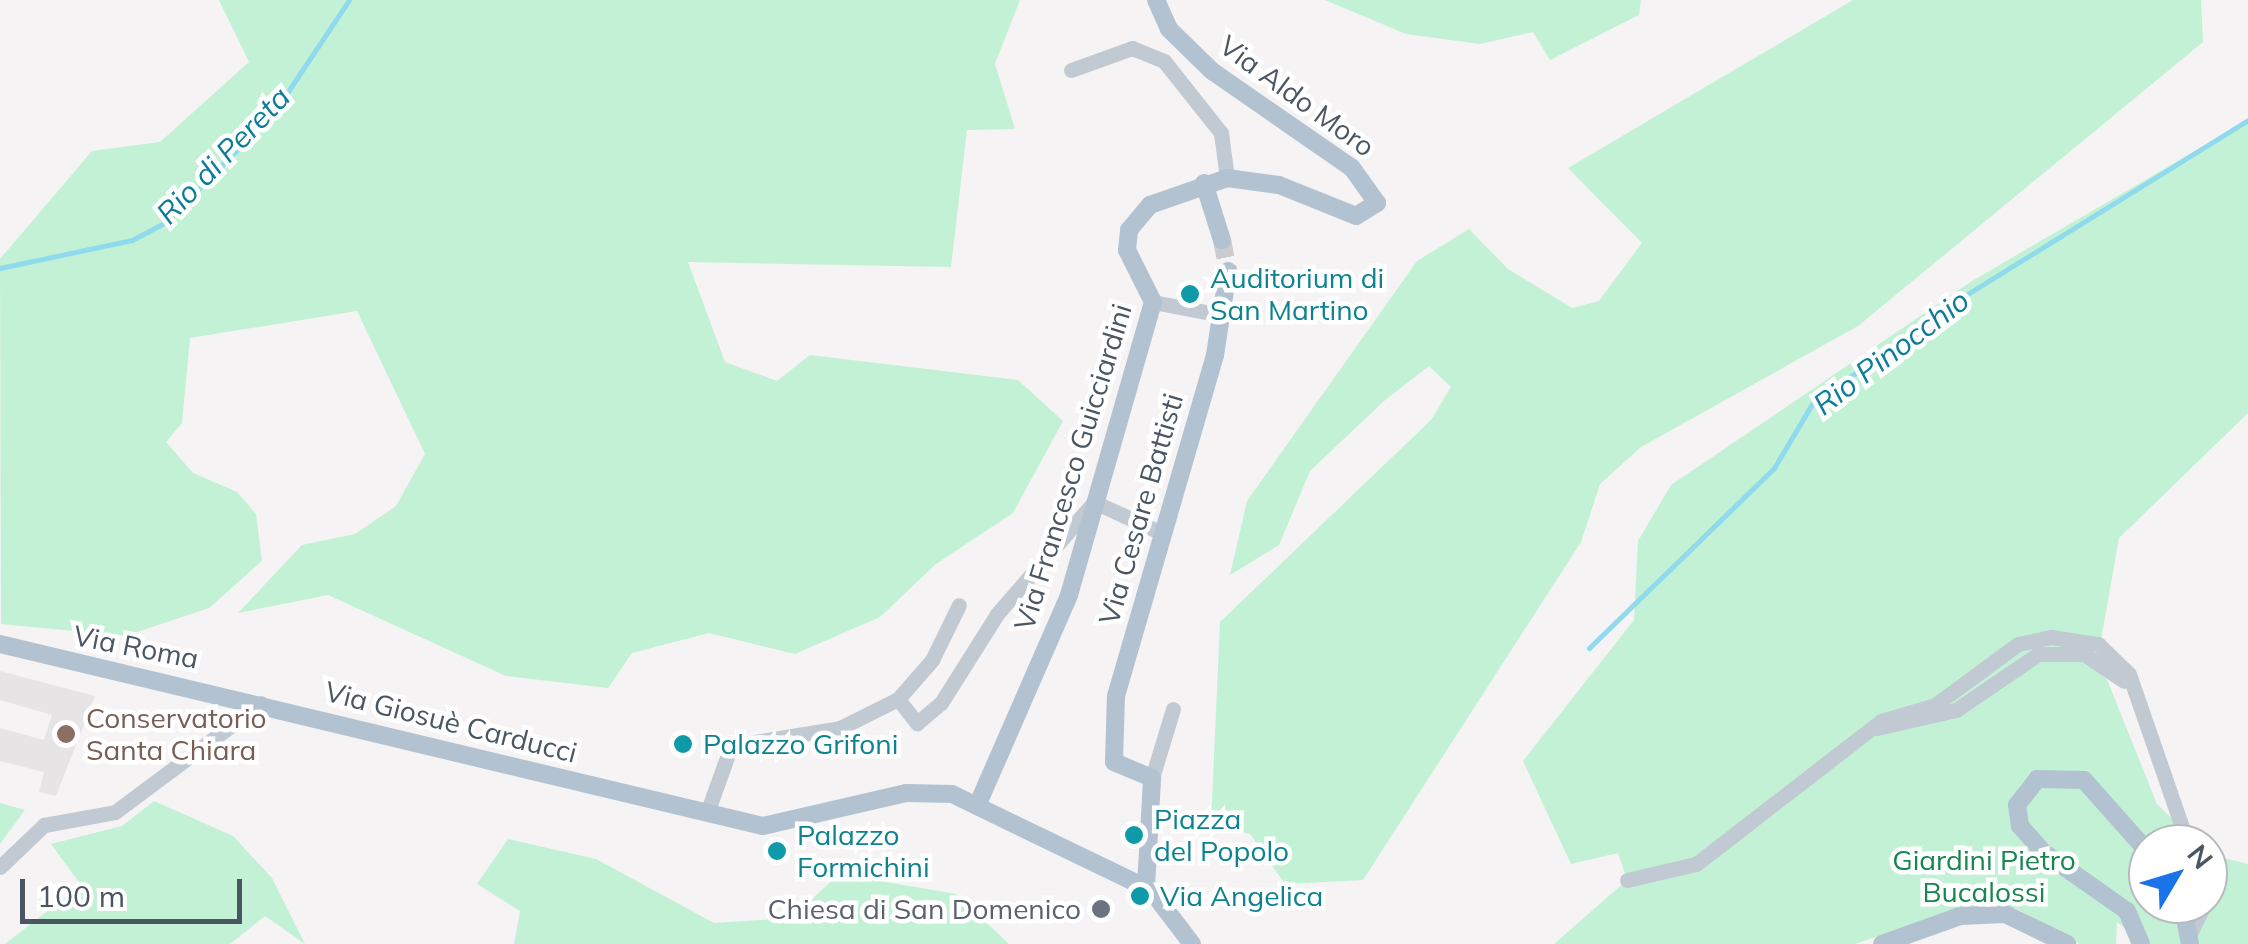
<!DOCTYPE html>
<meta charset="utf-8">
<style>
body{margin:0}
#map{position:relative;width:2248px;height:944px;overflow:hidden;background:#f5f3f3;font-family:Mulish,sans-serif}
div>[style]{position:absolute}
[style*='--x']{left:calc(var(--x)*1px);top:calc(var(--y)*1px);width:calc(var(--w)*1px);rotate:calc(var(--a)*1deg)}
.education>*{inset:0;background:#e6e4e5}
.green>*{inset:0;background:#c3f1d5}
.stream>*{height:5px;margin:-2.5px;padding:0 2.5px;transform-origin:2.5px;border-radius:2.5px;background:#90daee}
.major-tunnel>*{height:18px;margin-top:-9px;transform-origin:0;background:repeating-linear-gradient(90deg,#caccce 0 18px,transparent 0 27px)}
.minor>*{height:15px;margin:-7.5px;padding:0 7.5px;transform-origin:7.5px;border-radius:7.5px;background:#c1cad2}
.major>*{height:18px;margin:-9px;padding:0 9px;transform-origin:9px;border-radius:9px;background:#b3c2d1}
.dots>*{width:28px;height:28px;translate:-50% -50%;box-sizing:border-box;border:5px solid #fff;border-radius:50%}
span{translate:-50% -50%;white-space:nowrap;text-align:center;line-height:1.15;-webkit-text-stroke:9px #fff;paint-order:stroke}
.street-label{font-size:28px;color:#4a5661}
.culture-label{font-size:28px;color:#0d838f}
.left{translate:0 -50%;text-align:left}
.education-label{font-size:28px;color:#785e54}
.park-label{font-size:28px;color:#17864f}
.worship-label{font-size:28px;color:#5b616d}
.right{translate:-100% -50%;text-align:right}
.water-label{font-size:30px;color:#0c7c9b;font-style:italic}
.north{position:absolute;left:2128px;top:824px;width:100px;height:100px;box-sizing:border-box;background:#fff;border:2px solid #b7bbc0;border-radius:50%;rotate:52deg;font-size:28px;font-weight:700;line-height:40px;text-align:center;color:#4a5661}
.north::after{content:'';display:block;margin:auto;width:35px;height:45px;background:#1a73e8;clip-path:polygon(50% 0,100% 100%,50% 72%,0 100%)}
.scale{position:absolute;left:20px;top:879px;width:222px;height:45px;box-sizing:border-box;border:5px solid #4a5661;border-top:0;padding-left:12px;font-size:30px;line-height:35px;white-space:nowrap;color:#4a5661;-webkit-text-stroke:8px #fff;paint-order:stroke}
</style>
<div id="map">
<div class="education">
<div style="clip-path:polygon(0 671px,95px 696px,56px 796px,39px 792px,44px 772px,0 761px,0 728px,44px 740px,52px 715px,0 700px)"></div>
</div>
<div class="green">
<div style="clip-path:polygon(219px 0,1020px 0,995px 64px,1015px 129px,967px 130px,951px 267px,688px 262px,725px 362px,777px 381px,810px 355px,1018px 380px,1063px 421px,1013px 513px,936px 564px,880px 617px,795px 654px,709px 633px,632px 653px,608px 688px,506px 676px,328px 595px,238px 613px,302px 545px,355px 534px,396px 506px,425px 454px,357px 311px,190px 338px,182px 423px,166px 442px,193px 473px,237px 492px,256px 514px,262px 561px,209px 608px,125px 636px,1px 624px,0 259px,92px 151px,160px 142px,249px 62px)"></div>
<div style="clip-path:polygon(1325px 0,1641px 0,1639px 15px,1550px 60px,1533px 32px,1480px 44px,1406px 34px)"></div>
<div style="clip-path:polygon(1853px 0,2201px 0,2203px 42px,1858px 326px,1641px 447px,1600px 484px,1581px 542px,1363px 880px,1285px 884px,1250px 834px,1211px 824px,1220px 622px,1431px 420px,1451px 387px,1429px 366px,1384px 401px,1310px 471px,1279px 545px,1230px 575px,1247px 501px,1417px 261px,1469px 229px,1508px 269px,1572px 308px,1599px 301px,1642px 243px,1568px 168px)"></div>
<div style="clip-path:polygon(2248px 120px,2248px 413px,2119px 538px,2098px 657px,2157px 804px,2198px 844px,2148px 844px,2148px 904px,2208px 904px,2208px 854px,2248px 864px,2248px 944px,2145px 944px,2117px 922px,2116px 944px,2080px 944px,2017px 909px,1967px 906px,1855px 944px,1554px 944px,1627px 880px,1618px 853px,1571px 864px,1523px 761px,1634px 620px,1638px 541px,1671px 485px,1972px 281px)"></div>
<div style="clip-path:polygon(154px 801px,233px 836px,272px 878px,305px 944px,265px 916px,230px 944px,5px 944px,81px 885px,51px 844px,122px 826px)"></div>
<div style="clip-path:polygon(0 803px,25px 810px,0 844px)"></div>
<div style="clip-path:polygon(508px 839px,596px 859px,714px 923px,792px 918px,839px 874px,956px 894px,1009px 944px,514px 944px,520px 911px,477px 884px)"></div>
</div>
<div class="stream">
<div style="--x:0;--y:268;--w:135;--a:-12"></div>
<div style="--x:132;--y:240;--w:38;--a:-28"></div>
<div style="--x:166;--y:222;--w:156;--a:-45.5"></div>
<div style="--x:275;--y:111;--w:133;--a:-56.3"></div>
<div style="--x:1589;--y:648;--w:258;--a:-44.2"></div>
<div style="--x:1774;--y:468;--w:74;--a:-59.3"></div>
<div style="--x:1812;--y:404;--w:173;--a:-35.6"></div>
<div style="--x:1953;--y:303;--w:347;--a:-31.8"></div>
</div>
<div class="major-tunnel">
<div style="--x:1222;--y:240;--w:32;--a:79"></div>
</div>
<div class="minor">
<div style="--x:1071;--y:70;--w:65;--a:-19.8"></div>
<div style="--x:1132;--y:48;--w:35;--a:22"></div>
<div style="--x:1164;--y:61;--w:92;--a:51.6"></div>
<div style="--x:1221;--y:133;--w:45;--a:82.4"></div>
<div style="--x:1153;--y:302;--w:69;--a:10.8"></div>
<div style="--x:898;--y:699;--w:31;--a:52"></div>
<div style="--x:917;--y:723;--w:31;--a:-40"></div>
<div style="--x:941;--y:703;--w:105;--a:-57.8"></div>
<div style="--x:997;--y:614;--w:148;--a:-49.1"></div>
<div style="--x:1094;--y:502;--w:75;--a:24.5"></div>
<div style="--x:1877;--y:728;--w:81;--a:-12.8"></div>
<div style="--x:1956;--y:710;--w:99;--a:-34.3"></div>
<div style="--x:2038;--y:654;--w:46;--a:0"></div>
<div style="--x:2084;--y:654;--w:48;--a:34"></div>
<div style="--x:1152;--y:778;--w:72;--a:-73.1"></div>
<div style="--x:707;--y:813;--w:71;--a:-70.3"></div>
<div style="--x:731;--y:746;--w:110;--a:-9.4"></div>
<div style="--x:840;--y:728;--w:65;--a:-26.6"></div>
<div style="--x:898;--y:699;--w:52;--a:-48.9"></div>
<div style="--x:932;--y:660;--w:61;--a:-63.9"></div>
<div style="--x:0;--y:867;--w:61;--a:-43.7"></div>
<div style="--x:44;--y:825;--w:72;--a:-10.4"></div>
<div style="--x:115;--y:812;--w:182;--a:-36.7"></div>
<div style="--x:1627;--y:880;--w:71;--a:-13.1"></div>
<div style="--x:1696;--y:864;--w:234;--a:-37.7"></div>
<div style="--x:1881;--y:721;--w:56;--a:-16.5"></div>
<div style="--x:1935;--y:705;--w:103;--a:-36.3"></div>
<div style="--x:2018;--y:644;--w:34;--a:-12"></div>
<div style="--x:2051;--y:637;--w:48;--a:8.5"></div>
<div style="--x:2098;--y:644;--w:43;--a:44.1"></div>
<div style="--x:2129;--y:674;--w:180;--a:70.9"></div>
<div style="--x:2190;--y:933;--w:33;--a:-63"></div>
</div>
<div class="major">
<div style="--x:1204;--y:183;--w:60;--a:72.5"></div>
<div style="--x:0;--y:644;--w:784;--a:13.42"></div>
<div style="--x:763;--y:826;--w:147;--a:-13"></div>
<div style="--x:906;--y:793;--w:46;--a:1.2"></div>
<div style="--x:952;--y:794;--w:221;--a:25.8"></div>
<div style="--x:1151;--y:890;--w:68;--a:52.8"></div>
<div style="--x:977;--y:806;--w:230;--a:-66.4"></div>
<div style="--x:1069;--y:595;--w:305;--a:-74"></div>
<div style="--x:1153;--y:302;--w:58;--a:-116.6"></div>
<div style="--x:1127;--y:250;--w:20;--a:-84"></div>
<div style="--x:1129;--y:230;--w:33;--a:-50"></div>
<div style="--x:1150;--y:205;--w:82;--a:-19.3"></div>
<div style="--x:1227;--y:178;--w:52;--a:7.7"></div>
<div style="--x:1279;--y:185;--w:83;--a:21.9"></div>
<div style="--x:1356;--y:216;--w:25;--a:-32"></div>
<div style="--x:1377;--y:203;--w:43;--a:-125.5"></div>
<div style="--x:1352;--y:168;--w:170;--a:-145.3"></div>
<div style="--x:1212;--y:71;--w:60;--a:-135.7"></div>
<div style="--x:1169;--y:29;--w:32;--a:-114"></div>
<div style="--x:1146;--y:887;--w:109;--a:-86.8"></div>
<div style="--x:1152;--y:778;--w:41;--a:-157.2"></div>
<div style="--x:1114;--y:762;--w:66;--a:-88.3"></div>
<div style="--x:1116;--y:696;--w:355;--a:-73.8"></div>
<div style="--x:1215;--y:355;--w:85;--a:-81.2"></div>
<div style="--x:2182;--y:904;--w:41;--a:78.7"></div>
<div style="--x:1882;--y:944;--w:83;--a:-19.7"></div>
<div style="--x:1960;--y:916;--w:45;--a:-2.5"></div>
<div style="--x:2005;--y:914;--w:69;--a:25.8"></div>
<div style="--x:2141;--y:944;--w:36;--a:-113"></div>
<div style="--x:2127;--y:911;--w:103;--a:-144.9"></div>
<div style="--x:2043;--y:852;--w:35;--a:-131"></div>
<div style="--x:2020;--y:826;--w:21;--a:-98"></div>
<div style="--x:2017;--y:805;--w:33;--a:-52"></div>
<div style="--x:2037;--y:779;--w:47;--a:1.2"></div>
<div style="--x:2084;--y:780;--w:96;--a:48.4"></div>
</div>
<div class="dots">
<div style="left:1190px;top:294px;background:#0f9aa8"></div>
<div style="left:66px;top:734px;background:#8d6e63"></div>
<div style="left:683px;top:744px;background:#0f9aa8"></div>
<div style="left:1134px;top:835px;background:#0f9aa8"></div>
<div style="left:777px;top:851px;background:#0f9aa8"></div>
<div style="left:1140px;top:896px;background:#0f9aa8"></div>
<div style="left:1101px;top:909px;background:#6b7280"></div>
</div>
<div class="street-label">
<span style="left:1297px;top:96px;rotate:36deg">Via Aldo Moro</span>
<span style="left:1073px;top:467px;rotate:-73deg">Via Francesco Guicciardini</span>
<span style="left:1141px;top:509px;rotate:-74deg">Via Cesare Battisti</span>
<span style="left:136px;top:647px;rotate:11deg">Via Roma</span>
<span style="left:451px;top:722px;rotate:14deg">Via Giosuè Carducci</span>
</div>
<div class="culture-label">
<span class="left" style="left:1210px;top:294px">Auditorium di<br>San Martino</span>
<span class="left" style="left:703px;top:744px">Palazzo Grifoni</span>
<span class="left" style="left:1154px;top:835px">Piazza<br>del Popolo</span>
<span class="left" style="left:797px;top:851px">Palazzo<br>Formichini</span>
<span class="left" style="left:1160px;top:896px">Via Angelica</span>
</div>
<div class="education-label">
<span class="left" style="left:86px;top:734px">Conservatorio<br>Santa Chiara</span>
</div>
<div class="park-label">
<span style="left:1984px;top:876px">Giardini Pietro<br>Bucalossi</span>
</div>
<div class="worship-label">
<span class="right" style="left:1081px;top:909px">Chiesa di San Domenico</span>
</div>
<div class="water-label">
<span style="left:223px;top:155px;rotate:-46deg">Rio di Pereta</span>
<span style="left:1891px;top:352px;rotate:-37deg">Rio Pinocchio</span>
</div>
<div class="north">N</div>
<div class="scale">100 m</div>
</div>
